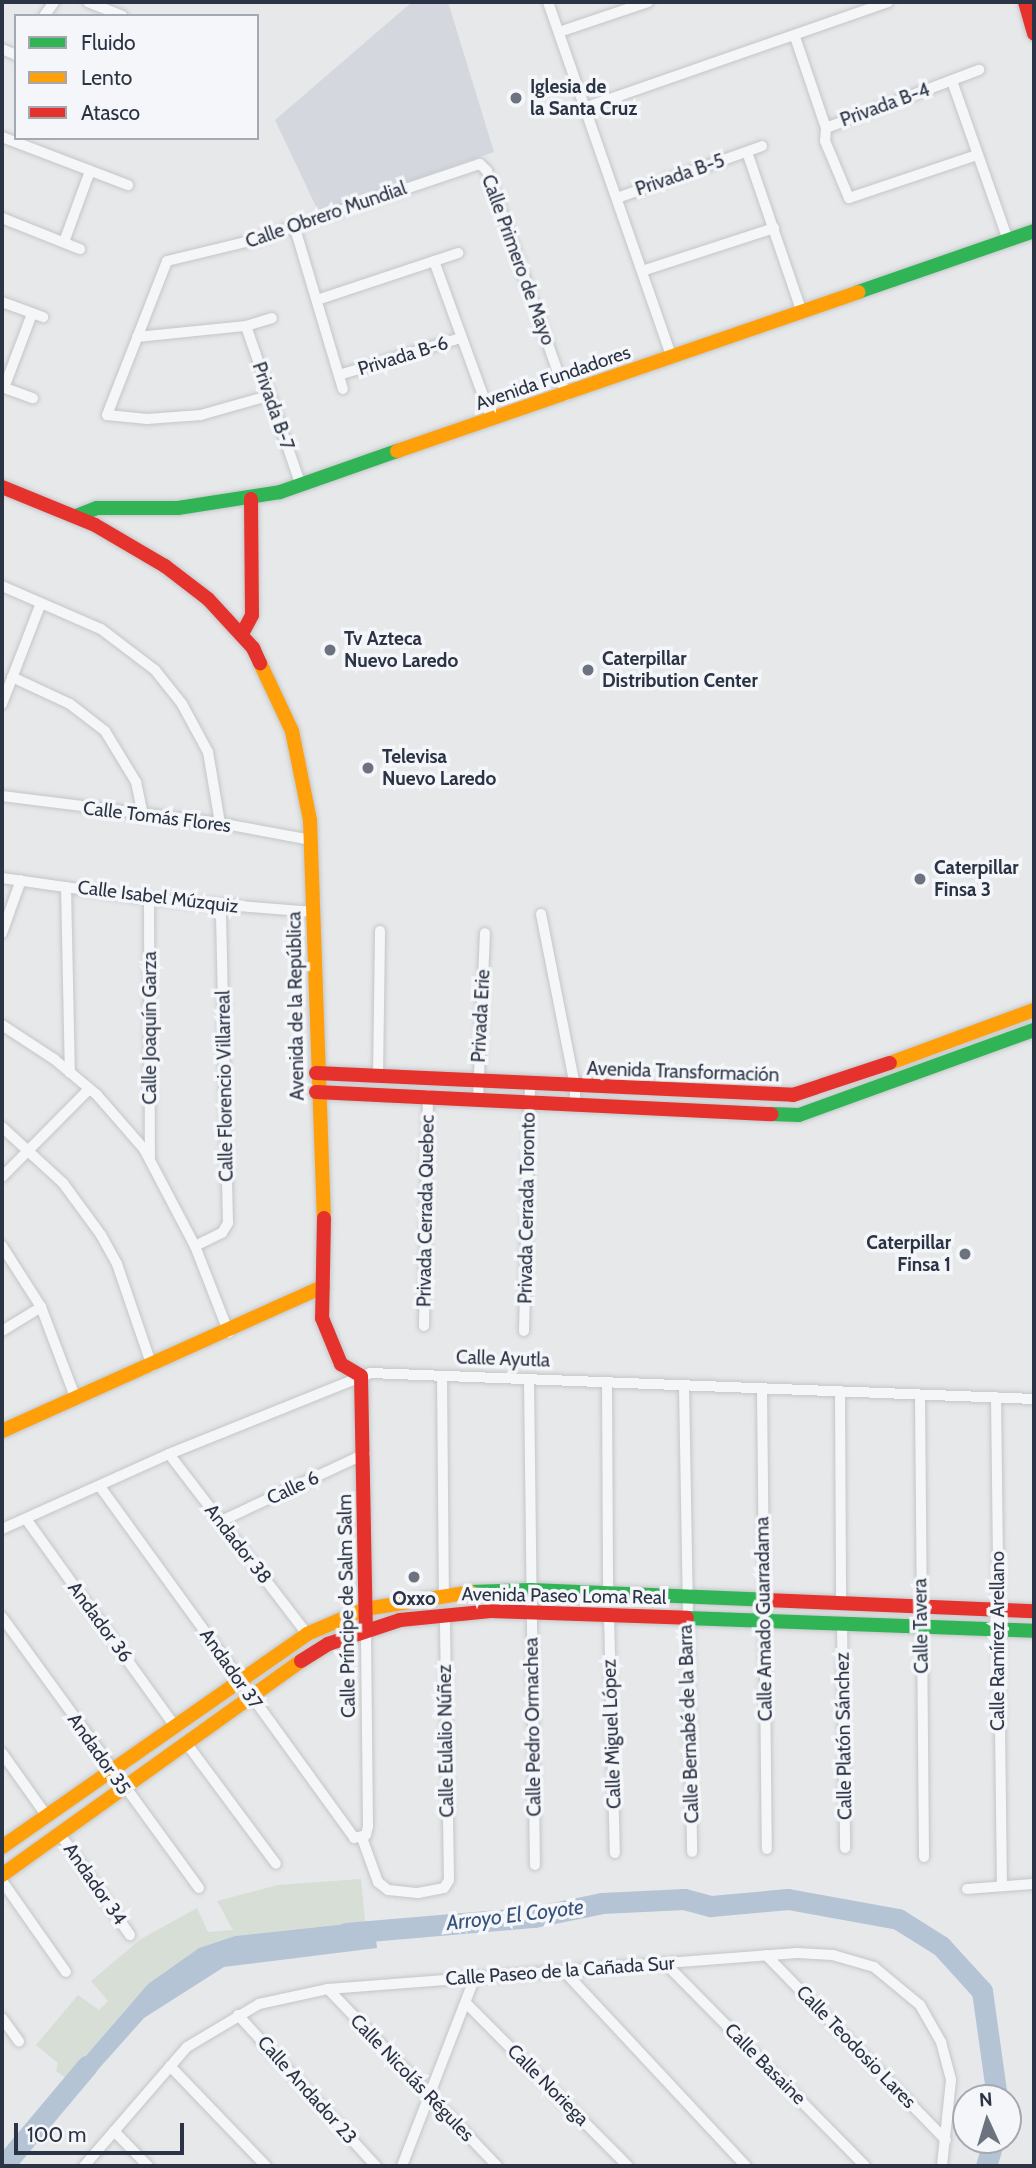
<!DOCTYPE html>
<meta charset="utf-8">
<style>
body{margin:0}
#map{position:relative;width:1036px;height:2168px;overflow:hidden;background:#e6e8ea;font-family:Cabin,sans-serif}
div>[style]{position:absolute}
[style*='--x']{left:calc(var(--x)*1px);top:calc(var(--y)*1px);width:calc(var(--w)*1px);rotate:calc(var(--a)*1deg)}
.built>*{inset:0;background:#d4d7dd}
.green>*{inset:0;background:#d6ded6}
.water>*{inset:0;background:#b4c4d5}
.river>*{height:21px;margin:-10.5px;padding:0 10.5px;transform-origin:10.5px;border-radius:10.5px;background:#b4c4d5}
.roads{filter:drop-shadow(0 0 2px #c4c6c8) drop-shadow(0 0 2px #c4c6c8)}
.street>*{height:10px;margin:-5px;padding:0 5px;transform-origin:5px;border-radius:5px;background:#f5f6f7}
.fast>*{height:14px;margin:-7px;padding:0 7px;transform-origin:7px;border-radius:7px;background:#30b455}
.slow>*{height:14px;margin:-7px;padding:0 7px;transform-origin:7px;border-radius:7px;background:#ff9f0a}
.jam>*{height:14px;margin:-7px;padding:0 7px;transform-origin:7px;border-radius:7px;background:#e5322d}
.dots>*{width:19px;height:19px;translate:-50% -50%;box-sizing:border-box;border:4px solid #f4f6f9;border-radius:50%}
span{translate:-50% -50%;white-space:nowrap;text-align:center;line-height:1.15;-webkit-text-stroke:7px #f4f6f9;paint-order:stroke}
.poi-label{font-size:19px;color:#2b3445;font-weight:700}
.left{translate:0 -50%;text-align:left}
.right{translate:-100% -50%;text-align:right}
.street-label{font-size:19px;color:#2b3445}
.water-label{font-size:21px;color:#34527a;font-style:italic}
.frame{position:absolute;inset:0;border:4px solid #2b3445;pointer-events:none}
.legend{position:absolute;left:14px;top:14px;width:245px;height:126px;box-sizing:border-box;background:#f4f6f9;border:2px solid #a4a8b1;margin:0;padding:9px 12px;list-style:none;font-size:21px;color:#2b3445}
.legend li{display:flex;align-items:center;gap:14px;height:35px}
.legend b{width:35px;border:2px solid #a4a8b1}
.north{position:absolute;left:952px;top:2084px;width:70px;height:70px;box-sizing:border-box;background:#f4f6f9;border:2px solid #a4a8b1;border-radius:50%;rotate:356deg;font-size:19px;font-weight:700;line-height:28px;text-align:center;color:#2b3445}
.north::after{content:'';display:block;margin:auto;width:24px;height:32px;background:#6c737f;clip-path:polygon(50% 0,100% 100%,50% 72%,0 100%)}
.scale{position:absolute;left:14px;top:2123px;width:170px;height:32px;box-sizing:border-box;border:4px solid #2b3445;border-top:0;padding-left:9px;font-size:21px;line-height:24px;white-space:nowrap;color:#2b3445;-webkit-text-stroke:5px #f4f6f9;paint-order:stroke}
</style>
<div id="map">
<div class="built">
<div style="clip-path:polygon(412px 2px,448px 2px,494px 152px,319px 213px,275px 120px)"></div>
</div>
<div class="green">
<div style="clip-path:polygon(361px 1879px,365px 1922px,235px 1936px,199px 1948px,148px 1984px,66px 2078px,56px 2071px,58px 2063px,36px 2045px,78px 1995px,99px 2010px,108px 2001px,91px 1981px,141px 1939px,197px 1908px,208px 1932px,233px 1930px,217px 1901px,278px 1885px)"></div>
</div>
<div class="water">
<div style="clip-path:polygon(374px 1921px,377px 1948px,224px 1967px,144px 2018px,78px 2092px,64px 2081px,148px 1984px,199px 1948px,235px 1936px)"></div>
</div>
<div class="river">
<div style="--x:346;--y:1933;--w:189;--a:-4.9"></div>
<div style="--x:534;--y:1917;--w:69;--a:-11.6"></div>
<div style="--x:602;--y:1903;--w:82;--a:-2.8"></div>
<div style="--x:684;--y:1899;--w:28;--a:15"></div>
<div style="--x:711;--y:1906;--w:77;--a:-5.2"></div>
<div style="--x:788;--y:1899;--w:112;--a:10.3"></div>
<div style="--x:898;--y:1919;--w:51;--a:32.1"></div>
<div style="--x:941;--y:1946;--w:61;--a:47.7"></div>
<div style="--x:982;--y:1991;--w:108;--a:82"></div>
<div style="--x:3;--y:2166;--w:131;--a:-50"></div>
<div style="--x:986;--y:2166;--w:27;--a:-73"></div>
</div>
<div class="roads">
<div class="street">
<div style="--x:88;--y:2;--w:37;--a:22"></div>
<div style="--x:548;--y:2;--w:377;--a:70.8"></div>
<div style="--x:44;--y:16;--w:17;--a:-54"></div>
<div style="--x:559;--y:32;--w:94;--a:-18.6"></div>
<div style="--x:795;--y:37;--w:96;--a:71.2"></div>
<div style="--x:826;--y:128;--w:13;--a:94"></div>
<div style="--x:825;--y:141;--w:62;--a:67.2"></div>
<div style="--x:849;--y:198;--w:135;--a:-18.6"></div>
<div style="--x:2;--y:49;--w:15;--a:23"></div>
<div style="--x:952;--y:81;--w:169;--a:70.6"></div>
<div style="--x:584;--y:108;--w:322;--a:-19.2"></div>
<div style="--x:826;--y:128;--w:164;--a:-20.8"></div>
<div style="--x:2;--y:137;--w:135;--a:20.9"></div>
<div style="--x:747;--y:152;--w:170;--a:71.1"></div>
<div style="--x:617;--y:198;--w:154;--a:-19.7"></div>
<div style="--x:2;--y:218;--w:84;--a:21.7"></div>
<div style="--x:294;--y:225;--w:171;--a:73.4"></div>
<div style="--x:64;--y:242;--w:76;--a:-69.9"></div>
<div style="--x:434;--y:261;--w:169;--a:70"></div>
<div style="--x:642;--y:271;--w:139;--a:-18"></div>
<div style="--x:317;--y:300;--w:149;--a:-18.4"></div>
<div style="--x:2;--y:302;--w:44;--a:20.1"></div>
<div style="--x:246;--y:326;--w:169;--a:71"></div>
<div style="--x:137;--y:337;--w:110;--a:-5.8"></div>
<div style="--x:246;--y:326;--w:27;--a:-17"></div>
<div style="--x:339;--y:375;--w:127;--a:-16.9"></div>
<div style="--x:2;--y:387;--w:33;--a:20"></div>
<div style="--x:4;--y:388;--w:79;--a:-69.3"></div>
<div style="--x:268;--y:396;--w:70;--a:164.2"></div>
<div style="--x:201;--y:415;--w:54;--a:175.8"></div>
<div style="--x:147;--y:419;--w:40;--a:-174.3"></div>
<div style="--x:107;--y:415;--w:165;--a:-68.7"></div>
<div style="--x:167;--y:261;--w:89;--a:-13.6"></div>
<div style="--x:254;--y:240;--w:238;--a:-18.6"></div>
<div style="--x:480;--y:164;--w:10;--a:45"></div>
<div style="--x:487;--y:171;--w:238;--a:70.6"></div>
<div style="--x:2;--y:586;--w:108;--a:23.5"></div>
<div style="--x:101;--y:629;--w:68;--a:37.2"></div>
<div style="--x:155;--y:670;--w:43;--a:51.5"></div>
<div style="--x:182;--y:704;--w:55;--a:61.6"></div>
<div style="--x:208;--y:752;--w:72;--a:80.4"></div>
<div style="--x:12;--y:677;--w:64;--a:25"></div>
<div style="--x:70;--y:704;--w:44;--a:37.6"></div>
<div style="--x:105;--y:731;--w:60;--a:58.7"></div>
<div style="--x:136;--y:782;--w:35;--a:78"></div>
<div style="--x:2;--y:704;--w:108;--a:-68.9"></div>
<div style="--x:2;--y:796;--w:220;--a:7.1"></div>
<div style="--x:220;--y:823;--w:93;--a:10.6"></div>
<div style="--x:2;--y:878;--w:148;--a:8.1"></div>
<div style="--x:149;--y:899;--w:166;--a:4.5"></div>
<div style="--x:66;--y:887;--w:186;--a:88.8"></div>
<div style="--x:149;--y:899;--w:259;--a:89.8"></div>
<div style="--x:541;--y:914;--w:175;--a:78.8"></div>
<div style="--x:575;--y:1086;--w:19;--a:90"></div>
<div style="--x:2;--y:933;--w:56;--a:-70.3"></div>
<div style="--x:2;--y:1025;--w:62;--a:33.2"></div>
<div style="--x:54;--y:1059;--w:56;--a:39.9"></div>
<div style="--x:97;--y:1095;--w:72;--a:49"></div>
<div style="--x:144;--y:1149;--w:110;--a:62.3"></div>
<div style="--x:195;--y:1246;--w:93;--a:68.7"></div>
<div style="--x:378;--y:1077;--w:146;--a:-89.2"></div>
<div style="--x:478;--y:1099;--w:166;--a:-87.6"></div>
<div style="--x:2;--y:1127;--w:83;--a:42.6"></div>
<div style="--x:63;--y:1183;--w:64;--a:53.8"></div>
<div style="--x:101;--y:1235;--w:33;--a:61"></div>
<div style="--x:117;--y:1264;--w:108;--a:71.1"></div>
<div style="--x:2;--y:1177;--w:124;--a:-45.3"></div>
<div style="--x:2;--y:1246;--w:72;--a:57.4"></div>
<div style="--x:41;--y:1307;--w:98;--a:69.2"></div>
<div style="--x:195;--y:1246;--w:30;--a:-26"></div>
<div style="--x:222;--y:1233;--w:12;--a:-59"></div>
<div style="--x:228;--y:1223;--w:317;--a:-91.3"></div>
<div style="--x:424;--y:1326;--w:231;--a:-89"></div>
<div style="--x:2;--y:1331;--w:46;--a:-31.6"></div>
<div style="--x:524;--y:1331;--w:246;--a:-88.6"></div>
<div style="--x:442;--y:1376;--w:217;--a:89.5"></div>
<div style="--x:529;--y:1380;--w:485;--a:89.3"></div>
<div style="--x:607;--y:1383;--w:210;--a:89.7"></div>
<div style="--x:684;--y:1385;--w:467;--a:89"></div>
<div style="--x:762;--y:1388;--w:461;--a:89.4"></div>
<div style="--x:840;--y:1391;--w:212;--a:89.7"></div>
<div style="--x:920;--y:1395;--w:462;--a:89.5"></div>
<div style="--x:996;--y:1397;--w:488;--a:89.3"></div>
<div style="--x:169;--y:1454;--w:227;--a:52.5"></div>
<div style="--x:101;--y:1488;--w:432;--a:54.1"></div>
<div style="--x:354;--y:1838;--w:12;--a:-14"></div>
<div style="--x:366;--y:1835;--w:9;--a:-77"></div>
<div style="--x:368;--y:1826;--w:196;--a:-90.6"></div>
<div style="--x:26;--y:1519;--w:254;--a:54.3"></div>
<div style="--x:221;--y:1521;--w:159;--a:-25"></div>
<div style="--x:2;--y:1529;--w:183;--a:-24.2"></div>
<div style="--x:169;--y:1454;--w:217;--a:-21.9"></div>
<div style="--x:370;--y:1373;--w:665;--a:2.24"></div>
<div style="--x:609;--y:1615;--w:238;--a:88.6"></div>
<div style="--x:2;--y:1617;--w:335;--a:54"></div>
<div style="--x:842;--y:1623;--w:225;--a:89.2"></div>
<div style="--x:187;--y:1744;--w:149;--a:53.4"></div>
<div style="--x:2;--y:1753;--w:76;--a:54.6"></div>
<div style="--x:60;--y:1834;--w:123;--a:55.3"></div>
<div style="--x:362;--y:1838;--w:47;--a:70"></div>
<div style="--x:378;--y:1882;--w:13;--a:39"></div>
<div style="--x:388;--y:1890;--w:30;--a:6"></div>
<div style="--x:418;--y:1893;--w:26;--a:-11"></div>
<div style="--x:444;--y:1888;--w:9;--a:-58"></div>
<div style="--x:449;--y:1880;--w:266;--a:-90.9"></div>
<div style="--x:2;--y:1881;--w:111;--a:54.9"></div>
<div style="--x:967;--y:1889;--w:67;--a:-4.3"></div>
<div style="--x:766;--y:1955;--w:258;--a:45.8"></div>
<div style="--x:665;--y:1963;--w:285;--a:45.4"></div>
<div style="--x:564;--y:1971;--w:267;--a:47"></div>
<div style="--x:328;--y:1989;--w:245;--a:46.3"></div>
<div style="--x:467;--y:2004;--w:228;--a:45.2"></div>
<div style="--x:238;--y:2015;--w:205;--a:47.6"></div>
<div style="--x:2;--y:2018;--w:29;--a:54"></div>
<div style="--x:170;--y:2066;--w:139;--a:46.2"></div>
<div style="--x:114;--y:2131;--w:49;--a:45.8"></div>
<div style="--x:84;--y:2166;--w:157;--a:-49.1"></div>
<div style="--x:187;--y:2047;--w:84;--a:-30.8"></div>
<div style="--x:259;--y:2004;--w:71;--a:-12.3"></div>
<div style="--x:328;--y:1989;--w:470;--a:-4.4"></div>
<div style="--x:797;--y:1953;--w:36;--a:3"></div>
<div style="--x:833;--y:1955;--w:43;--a:16.3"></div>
<div style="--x:874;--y:1967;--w:60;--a:39.6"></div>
<div style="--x:920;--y:2005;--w:43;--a:60.4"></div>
<div style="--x:941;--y:2042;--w:39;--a:75"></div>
<div style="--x:951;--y:2080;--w:86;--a:96"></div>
<div style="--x:402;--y:2166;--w:203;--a:-68.9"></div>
</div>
<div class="fast">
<div style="--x:858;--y:292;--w:186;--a:-19.1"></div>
<div style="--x:76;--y:516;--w:22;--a:-21"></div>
<div style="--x:97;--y:508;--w:81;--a:0"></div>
<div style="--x:178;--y:508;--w:103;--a:-8.9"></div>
<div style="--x:280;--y:492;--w:124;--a:-19.3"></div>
<div style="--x:771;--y:1114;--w:28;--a:2"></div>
<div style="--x:799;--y:1115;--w:250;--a:-19.9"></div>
<div style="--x:471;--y:1592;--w:60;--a:-1.9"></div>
<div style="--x:531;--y:1590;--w:235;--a:2.4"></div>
<div style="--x:687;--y:1618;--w:347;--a:2.1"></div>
</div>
<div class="slow">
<div style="--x:397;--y:451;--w:488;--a:-19"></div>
<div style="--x:260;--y:663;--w:75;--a:64.8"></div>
<div style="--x:292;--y:731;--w:91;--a:78.6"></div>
<div style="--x:310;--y:820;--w:398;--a:88"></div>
<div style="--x:890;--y:1063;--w:153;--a:-20.2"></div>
<div style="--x:2;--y:1431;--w:352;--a:-24.2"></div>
<div style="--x:2;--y:1847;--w:372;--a:-34.9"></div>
<div style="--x:307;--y:1634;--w:63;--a:-23.3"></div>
<div style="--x:365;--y:1609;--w:107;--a:-9.1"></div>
<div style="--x:2;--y:1875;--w:368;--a:-35.6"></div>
</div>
<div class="jam">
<div style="--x:1025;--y:2;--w:33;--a:74"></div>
<div style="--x:2;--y:487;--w:100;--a:22.2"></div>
<div style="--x:95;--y:525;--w:81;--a:30.4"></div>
<div style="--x:165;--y:566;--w:54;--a:37.5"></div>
<div style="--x:208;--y:599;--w:67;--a:47.4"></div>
<div style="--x:253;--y:648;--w:17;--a:65"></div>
<div style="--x:242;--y:634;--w:21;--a:-62"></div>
<div style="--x:252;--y:615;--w:116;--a:-90.5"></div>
<div style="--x:316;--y:1073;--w:478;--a:2.6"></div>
<div style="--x:793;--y:1095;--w:102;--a:-18.3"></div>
<div style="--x:316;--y:1092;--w:456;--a:2.8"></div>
<div style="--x:324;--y:1218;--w:100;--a:91.1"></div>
<div style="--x:322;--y:1318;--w:50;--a:67.6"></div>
<div style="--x:341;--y:1364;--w:23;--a:31"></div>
<div style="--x:361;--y:1376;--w:254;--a:88.9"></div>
<div style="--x:766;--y:1600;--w:268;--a:2.4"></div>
<div style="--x:301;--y:1661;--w:32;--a:-32"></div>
<div style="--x:328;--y:1644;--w:76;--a:-18.4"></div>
<div style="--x:400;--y:1620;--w:91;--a:-5.6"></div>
<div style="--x:491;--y:1611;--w:196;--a:2"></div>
</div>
</div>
<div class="dots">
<div style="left:516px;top:98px;background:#6c737f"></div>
<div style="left:330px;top:650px;background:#6c737f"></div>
<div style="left:588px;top:670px;background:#6c737f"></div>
<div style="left:368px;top:768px;background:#6c737f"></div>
<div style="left:920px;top:879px;background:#6c737f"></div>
<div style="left:965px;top:1254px;background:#6c737f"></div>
<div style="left:414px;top:1577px;background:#6c737f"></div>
</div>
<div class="poi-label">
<span class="left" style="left:530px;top:98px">Iglesia de<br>la Santa Cruz</span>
<span class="left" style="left:344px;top:650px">Tv Azteca<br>Nuevo Laredo</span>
<span class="left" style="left:602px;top:670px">Caterpillar<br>Distribution Center</span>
<span class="left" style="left:382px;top:768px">Televisa<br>Nuevo Laredo</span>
<span class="left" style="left:934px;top:879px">Caterpillar<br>Finsa 3</span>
<span class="right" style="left:951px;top:1254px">Caterpillar<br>Finsa 1</span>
<span style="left:414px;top:1599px">Oxxo</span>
</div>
<div class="street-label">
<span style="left:885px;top:105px;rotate:-20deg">Privada B-4</span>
<span style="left:680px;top:175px;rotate:-19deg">Privada B-5</span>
<span style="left:326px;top:215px;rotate:-19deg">Calle Obrero Mundial</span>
<span style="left:518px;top:260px;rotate:70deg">Calle Primero de Mayo</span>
<span style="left:403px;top:356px;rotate:-17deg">Privada B-6</span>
<span style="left:553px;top:378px;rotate:-19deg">Avenida Fundadores</span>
<span style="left:273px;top:406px;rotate:71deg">Privada B-7</span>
<span style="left:157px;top:817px;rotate:7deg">Calle Tomás Flores</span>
<span style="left:158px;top:897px;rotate:7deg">Calle Isabel Múzquiz</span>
<span style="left:296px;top:1006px;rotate:-91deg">Avenida de la República</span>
<span style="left:481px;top:1016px;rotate:-87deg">Privada Erie</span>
<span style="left:150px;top:1028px;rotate:-90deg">Calle Joaquín Garza</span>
<span style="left:683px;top:1072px;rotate:2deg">Avenida Transformación</span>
<span style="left:225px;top:1086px;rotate:-91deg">Calle Florencio Villarreal</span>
<span style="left:527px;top:1208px;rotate:-89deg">Privada Cerrada Toronto</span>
<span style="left:426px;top:1211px;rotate:-89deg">Privada Cerrada Quebec</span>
<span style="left:503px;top:1359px;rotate:2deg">Calle Ayutla</span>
<span style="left:293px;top:1488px;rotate:-25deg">Calle 6</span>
<span style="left:238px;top:1544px;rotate:52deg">Andador 38</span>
<span style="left:564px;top:1596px;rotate:1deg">Avenida Paseo Loma Real</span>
<span style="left:347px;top:1606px;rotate:-91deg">Calle Príncipe de Salm Salm</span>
<span style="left:764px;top:1619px;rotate:-91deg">Calle Amado Guarradama</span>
<span style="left:100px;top:1622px;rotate:54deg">Andador 36</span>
<span style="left:921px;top:1626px;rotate:-91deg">Calle Tavera</span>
<span style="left:998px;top:1641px;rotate:-90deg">Calle Ramírez Arellano</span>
<span style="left:231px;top:1669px;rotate:55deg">Andador 37</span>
<span style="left:689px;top:1724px;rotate:-92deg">Calle Bernabé de la Barra</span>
<span style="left:533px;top:1727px;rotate:-91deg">Calle Pedro Ormachea</span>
<span style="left:612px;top:1734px;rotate:-92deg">Calle Miguel López</span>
<span style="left:844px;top:1736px;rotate:-91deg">Calle Platón Sánchez</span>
<span style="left:446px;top:1741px;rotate:-91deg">Calle Eulalio Núñez</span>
<span style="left:99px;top:1754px;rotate:55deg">Andador 35</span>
<span style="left:95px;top:1884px;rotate:55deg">Andador 34</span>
<span style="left:560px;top:1971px;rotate:-4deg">Calle Paseo de la Cañada Sur</span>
<span style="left:856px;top:2047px;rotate:46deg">Calle Teodosio Lares</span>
<span style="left:765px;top:2064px;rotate:45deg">Calle Basaine</span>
<span style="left:412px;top:2078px;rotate:46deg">Calle Nicolás Régules</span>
<span style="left:548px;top:2085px;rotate:45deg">Calle Noriega</span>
<span style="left:307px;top:2090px;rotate:48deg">Calle Andador 23</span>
</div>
<div class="water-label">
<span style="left:515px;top:1915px;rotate:-7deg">Arroyo El Coyote</span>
</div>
<div class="frame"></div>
<ul class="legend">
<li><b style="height:9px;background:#30b455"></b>Fluido</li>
<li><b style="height:9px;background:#ff9f0a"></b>Lento</li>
<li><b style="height:9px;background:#e5322d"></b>Atasco</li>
</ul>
<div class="north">N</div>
<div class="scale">100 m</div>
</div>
